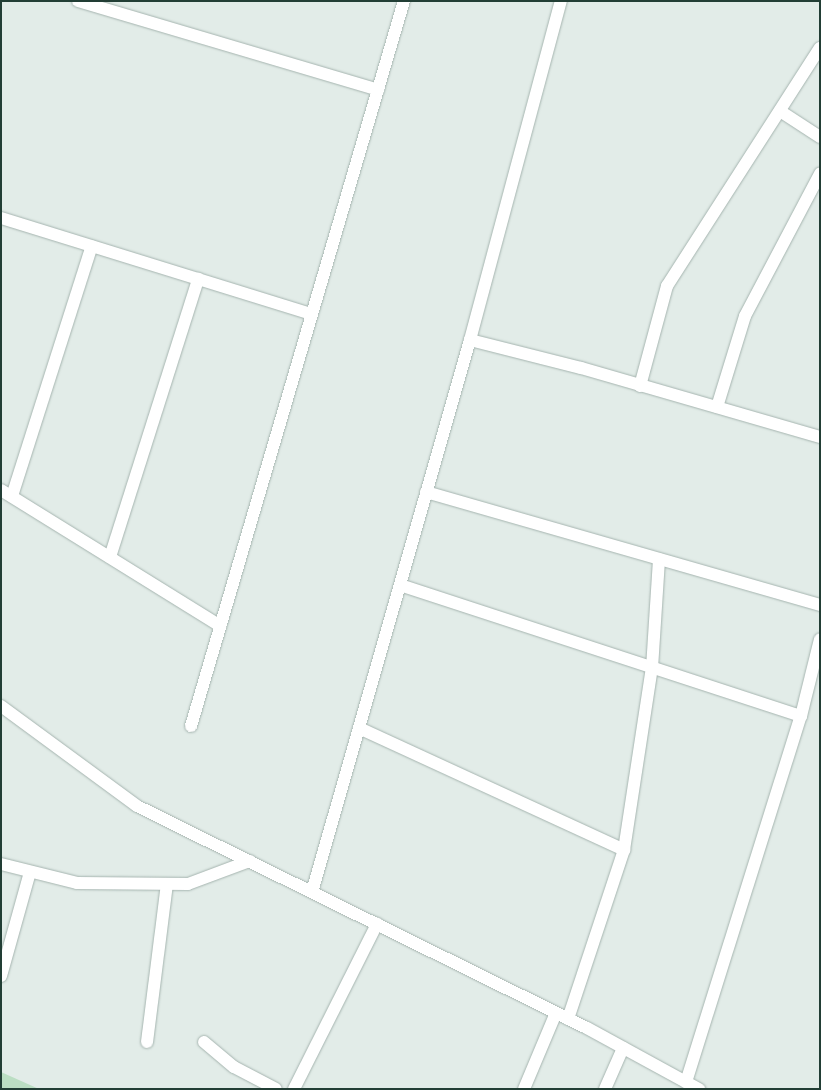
<!DOCTYPE html>
<style>
body{margin:0}
#map{position:relative;width:821px;height:1090px;overflow:hidden;background:#e2ece8;font-family:"Fira Sans",sans-serif}
div>[style]{position:absolute}
[style*='--x']{left:calc(var(--x)*1px);top:calc(var(--y)*1px);width:calc(var(--w)*1px);rotate:calc(var(--a)*1deg)}
.green>*{inset:0;background:#bbdec3}
.roads{filter:drop-shadow(0 0 1px #a5b4af) drop-shadow(0 0 1px #a5b4af)}
.street>*{height:12px;margin:-6px;padding:0 6px;transform-origin:6px;border-radius:6px;background:#fff}
span{translate:-50% -50%;white-space:nowrap;text-align:center;line-height:1.15;-webkit-text-stroke:4px #f3f9f6;paint-order:stroke}
.frame{position:absolute;inset:0;border:2px solid #223e35;pointer-events:none}
</style>
<div id="map">
<div class="green">
<div style="clip-path:polygon(1px 1072px,39px 1089px,1px 1089px)"></div>
</div>
<div class="roads">
<div class="street">
<div style="--x:78;--y:1;--w:313;--a:16.5"></div>
<div style="--x:780;--y:111;--w:48;--a:33"></div>
<div style="--x:1;--y:218;--w:325;--a:17.2"></div>
<div style="--x:470;--y:340;--w:114;--a:14.2"></div>
<div style="--x:581;--y:368;--w:249;--a:16.1"></div>
<div style="--x:640;--y:386;--w:104;--a:-74.9"></div>
<div style="--x:667;--y:286;--w:283;--a:-57.3"></div>
<div style="--x:717;--y:407;--w:95;--a:-72.9"></div>
<div style="--x:745;--y:316;--w:161;--a:-62.2"></div>
<div style="--x:1;--y:490;--w:258;--a:31.8"></div>
<div style="--x:426;--y:492;--w:410;--a:16"></div>
<div style="--x:12;--y:496;--w:262;--a:-72.3"></div>
<div style="--x:110;--y:557;--w:292;--a:-72.4"></div>
<div style="--x:400;--y:585;--w:422;--a:18.1"></div>
<div style="--x:1;--y:706;--w:169;--a:36.3"></div>
<div style="--x:137;--y:806;--w:502;--a:26.26"></div>
<div style="--x:587;--y:1028;--w:128;--a:28.6"></div>
<div style="--x:191;--y:726;--w:756;--a:-73.63"></div>
<div style="--x:359;--y:728;--w:292;--a:24.7"></div>
<div style="--x:1;--y:864;--w:78;--a:14"></div>
<div style="--x:77;--y:883;--w:111;--a:0.5"></div>
<div style="--x:188;--y:884;--w:66;--a:-20.4"></div>
<div style="--x:312;--y:892;--w:574;--a:-74.03"></div>
<div style="--x:470;--y:340;--w:351;--a:-75"></div>
<div style="--x:1;--y:976;--w:108;--a:-74.4"></div>
<div style="--x:568;--y:1019;--w:178;--a:-71.7"></div>
<div style="--x:624;--y:850;--w:184;--a:-81.3"></div>
<div style="--x:652;--y:668;--w:109;--a:-86.3"></div>
<div style="--x:147;--y:1042;--w:159;--a:-82.8"></div>
<div style="--x:204;--y:1042;--w:39;--a:40"></div>
<div style="--x:234;--y:1067;--w:47;--a:27.6"></div>
<div style="--x:686;--y:1082;--w:384;--a:-72.6"></div>
<div style="--x:801;--y:716;--w:79;--a:-76.1"></div>
<div style="--x:294;--y:1089;--w:185;--a:-63.3"></div>
<div style="--x:524;--y:1089;--w:82;--a:-67.2"></div>
<div style="--x:605;--y:1089;--w:45;--a:-66.3"></div>
</div>
</div>
<div class="frame"></div>
</div>
